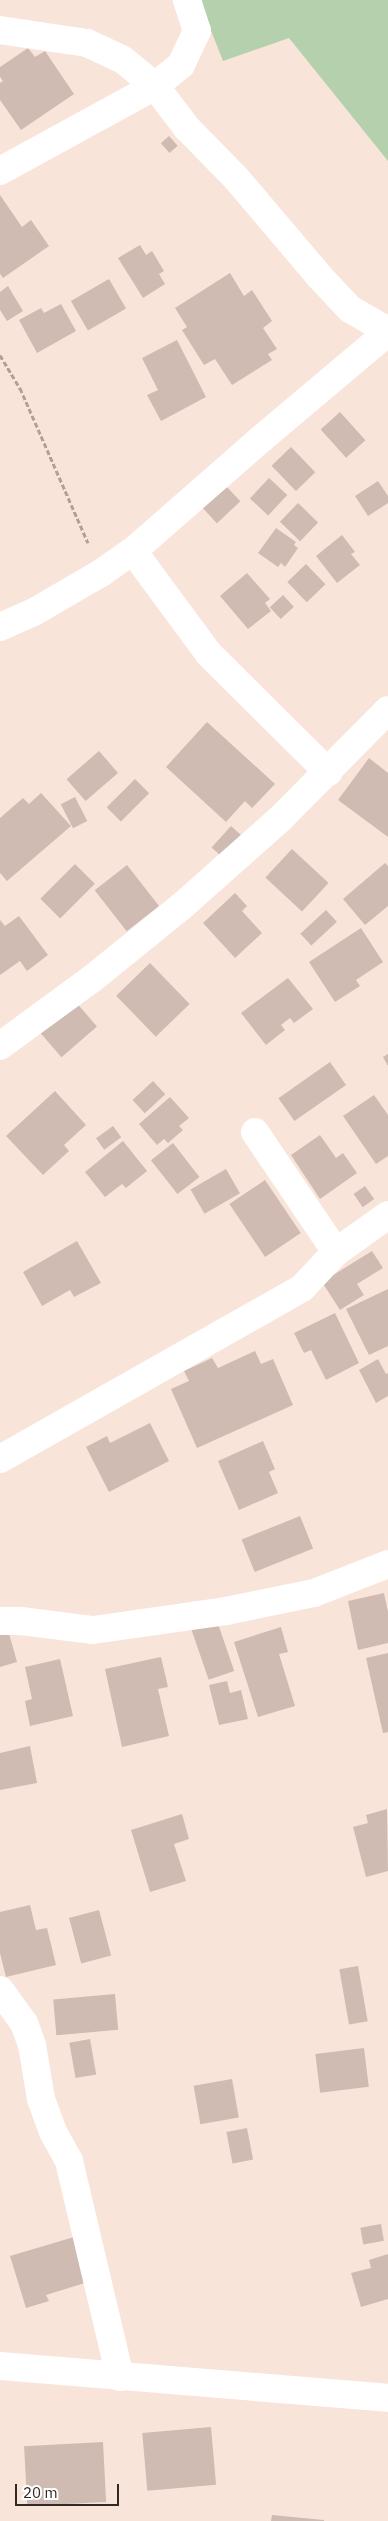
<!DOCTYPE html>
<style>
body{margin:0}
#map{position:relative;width:388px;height:2521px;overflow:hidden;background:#f9e4da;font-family:"IBM Plex Sans",sans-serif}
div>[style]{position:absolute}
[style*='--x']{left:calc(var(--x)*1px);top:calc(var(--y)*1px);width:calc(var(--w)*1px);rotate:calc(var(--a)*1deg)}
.green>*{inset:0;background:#b4d0ad}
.building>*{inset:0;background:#cfbbb1;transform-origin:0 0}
.path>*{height:3px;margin-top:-1.5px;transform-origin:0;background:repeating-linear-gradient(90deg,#b0a098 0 5px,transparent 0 7.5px)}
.minor>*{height:28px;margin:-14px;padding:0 14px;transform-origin:14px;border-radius:14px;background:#fff}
.tertiary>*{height:28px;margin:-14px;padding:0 14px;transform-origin:14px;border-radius:14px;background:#fff}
span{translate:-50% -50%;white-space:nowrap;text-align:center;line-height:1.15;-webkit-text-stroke:4px #fff;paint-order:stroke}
.scale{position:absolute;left:15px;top:2484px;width:104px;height:22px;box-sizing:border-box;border:2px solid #302925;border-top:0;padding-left:6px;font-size:15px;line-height:18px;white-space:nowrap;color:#302925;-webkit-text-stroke:4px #fff;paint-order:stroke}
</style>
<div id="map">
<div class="green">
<div style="clip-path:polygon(199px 0,388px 0,388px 161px,289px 38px,223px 61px)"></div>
</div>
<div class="building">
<div style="clip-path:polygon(28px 48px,35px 57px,45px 51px,74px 94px,21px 130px,0 100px,0 83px,3px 81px,0 77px,0 67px)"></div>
<div style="left:169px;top:136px;width:13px;height:11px;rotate:48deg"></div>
<div style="clip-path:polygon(0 195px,22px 227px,31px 220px,49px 246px,3px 278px,0 274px)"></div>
<div style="clip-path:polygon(140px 245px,146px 255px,152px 251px,164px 271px,159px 274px,165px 284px,143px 298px,118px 258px)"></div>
<div style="clip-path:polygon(230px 273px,244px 296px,252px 290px,272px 321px,263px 328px,277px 349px,268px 354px,272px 360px,232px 385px,215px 359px,204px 365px,182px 330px,187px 327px,175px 308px)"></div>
<div style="left:109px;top:279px;width:34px;height:44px;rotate:60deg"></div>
<div style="clip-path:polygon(8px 286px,23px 311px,7px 321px,0 310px,0 292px)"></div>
<div style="clip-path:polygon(61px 304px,76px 331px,37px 353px,19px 320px,41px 308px,44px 313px)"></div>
<div style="clip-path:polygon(177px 340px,206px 397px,161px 421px,147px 395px,158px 390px,142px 358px)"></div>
<div style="left:340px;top:412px;width:38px;height:26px;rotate:48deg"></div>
<div style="left:291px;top:447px;width:35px;height:27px;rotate:46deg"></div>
<div style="left:269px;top:478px;width:25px;height:28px;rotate:43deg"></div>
<div style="clip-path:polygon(378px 481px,388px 496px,388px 503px,368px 516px,355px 496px)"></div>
<div style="left:226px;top:486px;width:21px;height:32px;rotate:47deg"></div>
<div style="left:298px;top:503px;width:28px;height:26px;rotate:44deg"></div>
<div style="clip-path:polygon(276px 528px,296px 542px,294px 545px,298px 548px,285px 567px,281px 563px,278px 567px,258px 553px)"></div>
<div style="clip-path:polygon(342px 535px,355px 552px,351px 554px,360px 565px,337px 583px,316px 556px)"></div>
<div style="left:306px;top:564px;width:28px;height:26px;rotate:46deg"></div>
<div style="clip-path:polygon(247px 573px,270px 599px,265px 603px,271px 611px,248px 629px,220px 596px)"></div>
<div style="left:283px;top:595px;width:16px;height:18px;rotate:47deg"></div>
<div style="clip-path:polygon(207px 722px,275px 784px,252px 808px,245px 801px,226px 822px,166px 767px)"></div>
<div style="left:99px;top:751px;width:29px;height:43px;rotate:49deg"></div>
<div style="clip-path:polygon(369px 758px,388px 773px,388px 837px,338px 800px)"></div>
<div style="left:135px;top:779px;width:20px;height:40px;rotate:45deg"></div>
<div style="clip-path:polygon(41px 793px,71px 826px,7px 881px,0 873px,0 818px,23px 798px,29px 804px)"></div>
<div style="left:75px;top:797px;width:27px;height:16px;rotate:63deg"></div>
<div style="left:231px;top:826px;width:15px;height:29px;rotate:42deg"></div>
<div style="left:292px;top:849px;width:50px;height:39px;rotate:43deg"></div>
<div style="clip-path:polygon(385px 863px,388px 866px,388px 906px,365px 925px,343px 899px)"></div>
<div style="left:75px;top:864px;width:28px;height:49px;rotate:45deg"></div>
<div style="left:127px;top:865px;width:52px;height:41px;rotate:52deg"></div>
<div style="clip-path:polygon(235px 893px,247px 906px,242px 911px,262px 933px,235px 958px,203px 923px)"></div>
<div style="left:326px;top:910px;width:16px;height:35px;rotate:47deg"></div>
<div style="clip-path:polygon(19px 916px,48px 955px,27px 971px,20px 961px,0 975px,0 920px,5px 926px)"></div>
<div style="clip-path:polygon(361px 928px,383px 962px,356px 980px,360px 986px,335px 1002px,309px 962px)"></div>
<div style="left:150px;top:963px;width:57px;height:47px;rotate:46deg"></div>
<div style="clip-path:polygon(288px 978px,313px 1009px,294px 1023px,290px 1018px,281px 1025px,285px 1030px,266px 1045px,241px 1013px)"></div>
<div style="left:74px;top:1000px;width:35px;height:47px;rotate:49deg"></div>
<div style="clip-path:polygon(388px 1054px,388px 1066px,383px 1057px)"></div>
<div style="left:330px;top:1062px;width:28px;height:63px;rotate:55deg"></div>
<div style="left:153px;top:1081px;width:18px;height:28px;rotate:47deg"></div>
<div style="clip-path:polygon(55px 1091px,86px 1125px,64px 1145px,69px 1151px,43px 1175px,6px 1136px)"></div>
<div style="clip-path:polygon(374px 1095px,388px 1115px,388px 1156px,376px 1164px,343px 1116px)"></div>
<div style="clip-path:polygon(170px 1097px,189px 1118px,179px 1126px,183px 1130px,168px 1143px,164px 1139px,157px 1145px,139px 1124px)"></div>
<div style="left:113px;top:1126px;width:14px;height:21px;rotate:54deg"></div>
<div style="clip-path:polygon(320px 1135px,336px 1158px,343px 1153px,357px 1173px,320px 1199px,291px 1155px)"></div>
<div style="clip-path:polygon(123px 1141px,147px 1171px,126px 1188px,122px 1184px,105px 1197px,85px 1172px)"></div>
<div style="left:173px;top:1143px;width:43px;height:28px;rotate:52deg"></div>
<div style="left:226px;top:1169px;width:28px;height:41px;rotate:60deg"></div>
<div style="left:265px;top:1180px;width:64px;height:43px;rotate:56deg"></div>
<div style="left:365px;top:1186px;width:16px;height:14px;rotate:55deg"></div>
<div style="clip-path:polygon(77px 1241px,101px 1283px,74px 1297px,70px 1290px,42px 1306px,23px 1272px)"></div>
<div style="clip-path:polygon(372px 1251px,383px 1268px,357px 1284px,364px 1295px,340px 1310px,322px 1282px)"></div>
<div style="clip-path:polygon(388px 1289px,388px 1346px,369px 1355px,346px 1309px)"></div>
<div style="clip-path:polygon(335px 1313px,359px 1363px,326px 1380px,311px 1350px,304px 1353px,294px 1333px)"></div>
<div style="clip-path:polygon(255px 1351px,261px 1364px,273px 1359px,293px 1405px,197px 1448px,171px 1389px,189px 1381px,184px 1371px,212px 1358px,218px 1368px)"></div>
<div style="clip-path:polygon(378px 1359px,386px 1374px,388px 1373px,388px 1396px,376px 1403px,359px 1370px)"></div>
<div style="clip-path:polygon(150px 1423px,169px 1461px,109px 1492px,86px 1447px,107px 1436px,110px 1443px)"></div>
<div style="clip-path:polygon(263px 1441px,275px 1469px,269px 1472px,278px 1493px,239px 1510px,218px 1461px)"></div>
<div style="left:300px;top:1516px;width:35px;height:63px;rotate:68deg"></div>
<div style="clip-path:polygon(384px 1593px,388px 1612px,388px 1643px,358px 1650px,348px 1601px)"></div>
<div style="left:216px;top:1618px;width:56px;height:27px;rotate:71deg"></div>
<div style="clip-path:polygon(281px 1627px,288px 1652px,279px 1654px,295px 1706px,258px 1717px,234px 1642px)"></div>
<div style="clip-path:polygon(8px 1630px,17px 1662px,0 1667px,0 1632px)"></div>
<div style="clip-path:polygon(388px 1653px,388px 1732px,383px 1733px,366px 1658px)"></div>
<div style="clip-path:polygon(161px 1657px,168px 1687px,158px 1689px,169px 1736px,122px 1747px,105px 1669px)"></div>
<div style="clip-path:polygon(60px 1659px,73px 1716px,30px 1726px,25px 1701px,32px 1699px,25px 1667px)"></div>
<div style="clip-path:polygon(227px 1681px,230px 1693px,241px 1690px,248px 1719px,219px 1725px,209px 1685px)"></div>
<div style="clip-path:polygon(30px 1746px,37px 1783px,0 1790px,0 1753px)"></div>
<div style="clip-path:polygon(387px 1809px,388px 1871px,366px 1877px,353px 1827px,368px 1823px,366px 1815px)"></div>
<div style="clip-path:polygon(182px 1814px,189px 1839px,174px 1844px,186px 1881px,150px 1892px,131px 1830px)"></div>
<div style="clip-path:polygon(30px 1905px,36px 1930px,47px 1928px,56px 1965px,6px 1977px,0 1953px,0 1912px)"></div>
<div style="left:99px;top:1910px;width:47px;height:31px;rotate:75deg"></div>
<div style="left:358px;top:1966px;width:56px;height:19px;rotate:80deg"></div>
<div style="left:115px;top:1994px;width:36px;height:62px;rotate:85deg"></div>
<div style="left:90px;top:2039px;width:36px;height:21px;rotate:80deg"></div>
<div style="left:364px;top:2048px;width:39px;height:49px;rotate:83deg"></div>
<div style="left:232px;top:2079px;width:39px;height:39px;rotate:80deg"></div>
<div style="left:247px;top:2128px;width:32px;height:21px;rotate:79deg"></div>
<div style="left:381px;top:2224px;width:17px;height:21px;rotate:80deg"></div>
<div style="clip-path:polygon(74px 2237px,88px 2282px,46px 2295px,49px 2301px,26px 2308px,10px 2256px)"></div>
<div style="clip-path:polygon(388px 2254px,388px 2299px,361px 2307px,351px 2273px,371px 2268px,369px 2260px)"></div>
<div style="left:211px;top:2427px;width:58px;height:69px;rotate:85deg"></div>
<div style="left:103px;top:2442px;width:60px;height:79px;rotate:87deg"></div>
<div style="clip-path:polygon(272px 2515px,324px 2520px,324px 2521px,271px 2521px)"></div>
</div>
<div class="path">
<div style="--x:0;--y:355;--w:39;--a:59"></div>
<div style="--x:20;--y:388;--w:169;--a:66.3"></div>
</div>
<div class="minor">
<div style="--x:0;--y:30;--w:88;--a:8.5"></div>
<div style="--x:87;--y:43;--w:38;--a:25"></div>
<div style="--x:122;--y:59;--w:43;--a:39.3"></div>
<div style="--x:155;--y:86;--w:53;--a:52.7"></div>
<div style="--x:187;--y:128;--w:70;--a:45.6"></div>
<div style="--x:236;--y:178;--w:128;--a:49.7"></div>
<div style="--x:319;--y:276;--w:45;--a:46.8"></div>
<div style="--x:350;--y:309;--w:44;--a:30.1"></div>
<div style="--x:0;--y:171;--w:177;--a:-28.7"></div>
<div style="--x:155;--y:86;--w:33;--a:-39"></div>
<div style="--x:181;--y:65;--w:38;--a:-65"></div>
<div style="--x:197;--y:31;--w:33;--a:-108"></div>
<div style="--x:133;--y:551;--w:128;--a:53.6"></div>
<div style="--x:209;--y:654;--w:168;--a:44.8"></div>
<div style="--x:0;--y:627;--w:37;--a:-24"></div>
<div style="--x:34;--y:612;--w:78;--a:-30.2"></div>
<div style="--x:101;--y:573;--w:39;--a:-35"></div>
<div style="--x:133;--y:551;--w:170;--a:-41.2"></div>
<div style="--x:261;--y:439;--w:166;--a:-40.1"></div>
<div style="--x:0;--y:1046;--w:115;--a:-36.2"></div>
<div style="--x:93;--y:978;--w:116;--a:-39"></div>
<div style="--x:183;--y:905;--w:130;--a:-41.6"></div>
<div style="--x:280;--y:819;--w:153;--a:-45.3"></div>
<div style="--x:255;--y:1132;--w:145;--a:56"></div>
<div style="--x:0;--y:1459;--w:347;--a:-29.5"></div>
<div style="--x:302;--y:1288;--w:50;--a:-46.6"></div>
<div style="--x:336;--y:1252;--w:64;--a:-35.4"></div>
<div style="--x:0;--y:1621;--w:21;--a:0"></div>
<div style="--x:21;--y:1621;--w:73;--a:7.1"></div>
<div style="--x:93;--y:1630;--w:134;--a:-8.1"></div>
<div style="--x:226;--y:1611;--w:90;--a:-11.6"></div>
<div style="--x:314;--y:1593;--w:79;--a:-21.4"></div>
<div style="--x:0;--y:1990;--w:41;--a:54"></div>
<div style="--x:24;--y:2023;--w:23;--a:70"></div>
<div style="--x:32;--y:2045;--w:55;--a:80.5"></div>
<div style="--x:41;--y:2099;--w:35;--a:70"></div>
<div style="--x:53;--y:2132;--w:33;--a:61"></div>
<div style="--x:69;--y:2161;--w:222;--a:76.7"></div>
</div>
<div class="tertiary">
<div style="--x:0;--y:2366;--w:389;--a:4.7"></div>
</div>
<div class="scale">20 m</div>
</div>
